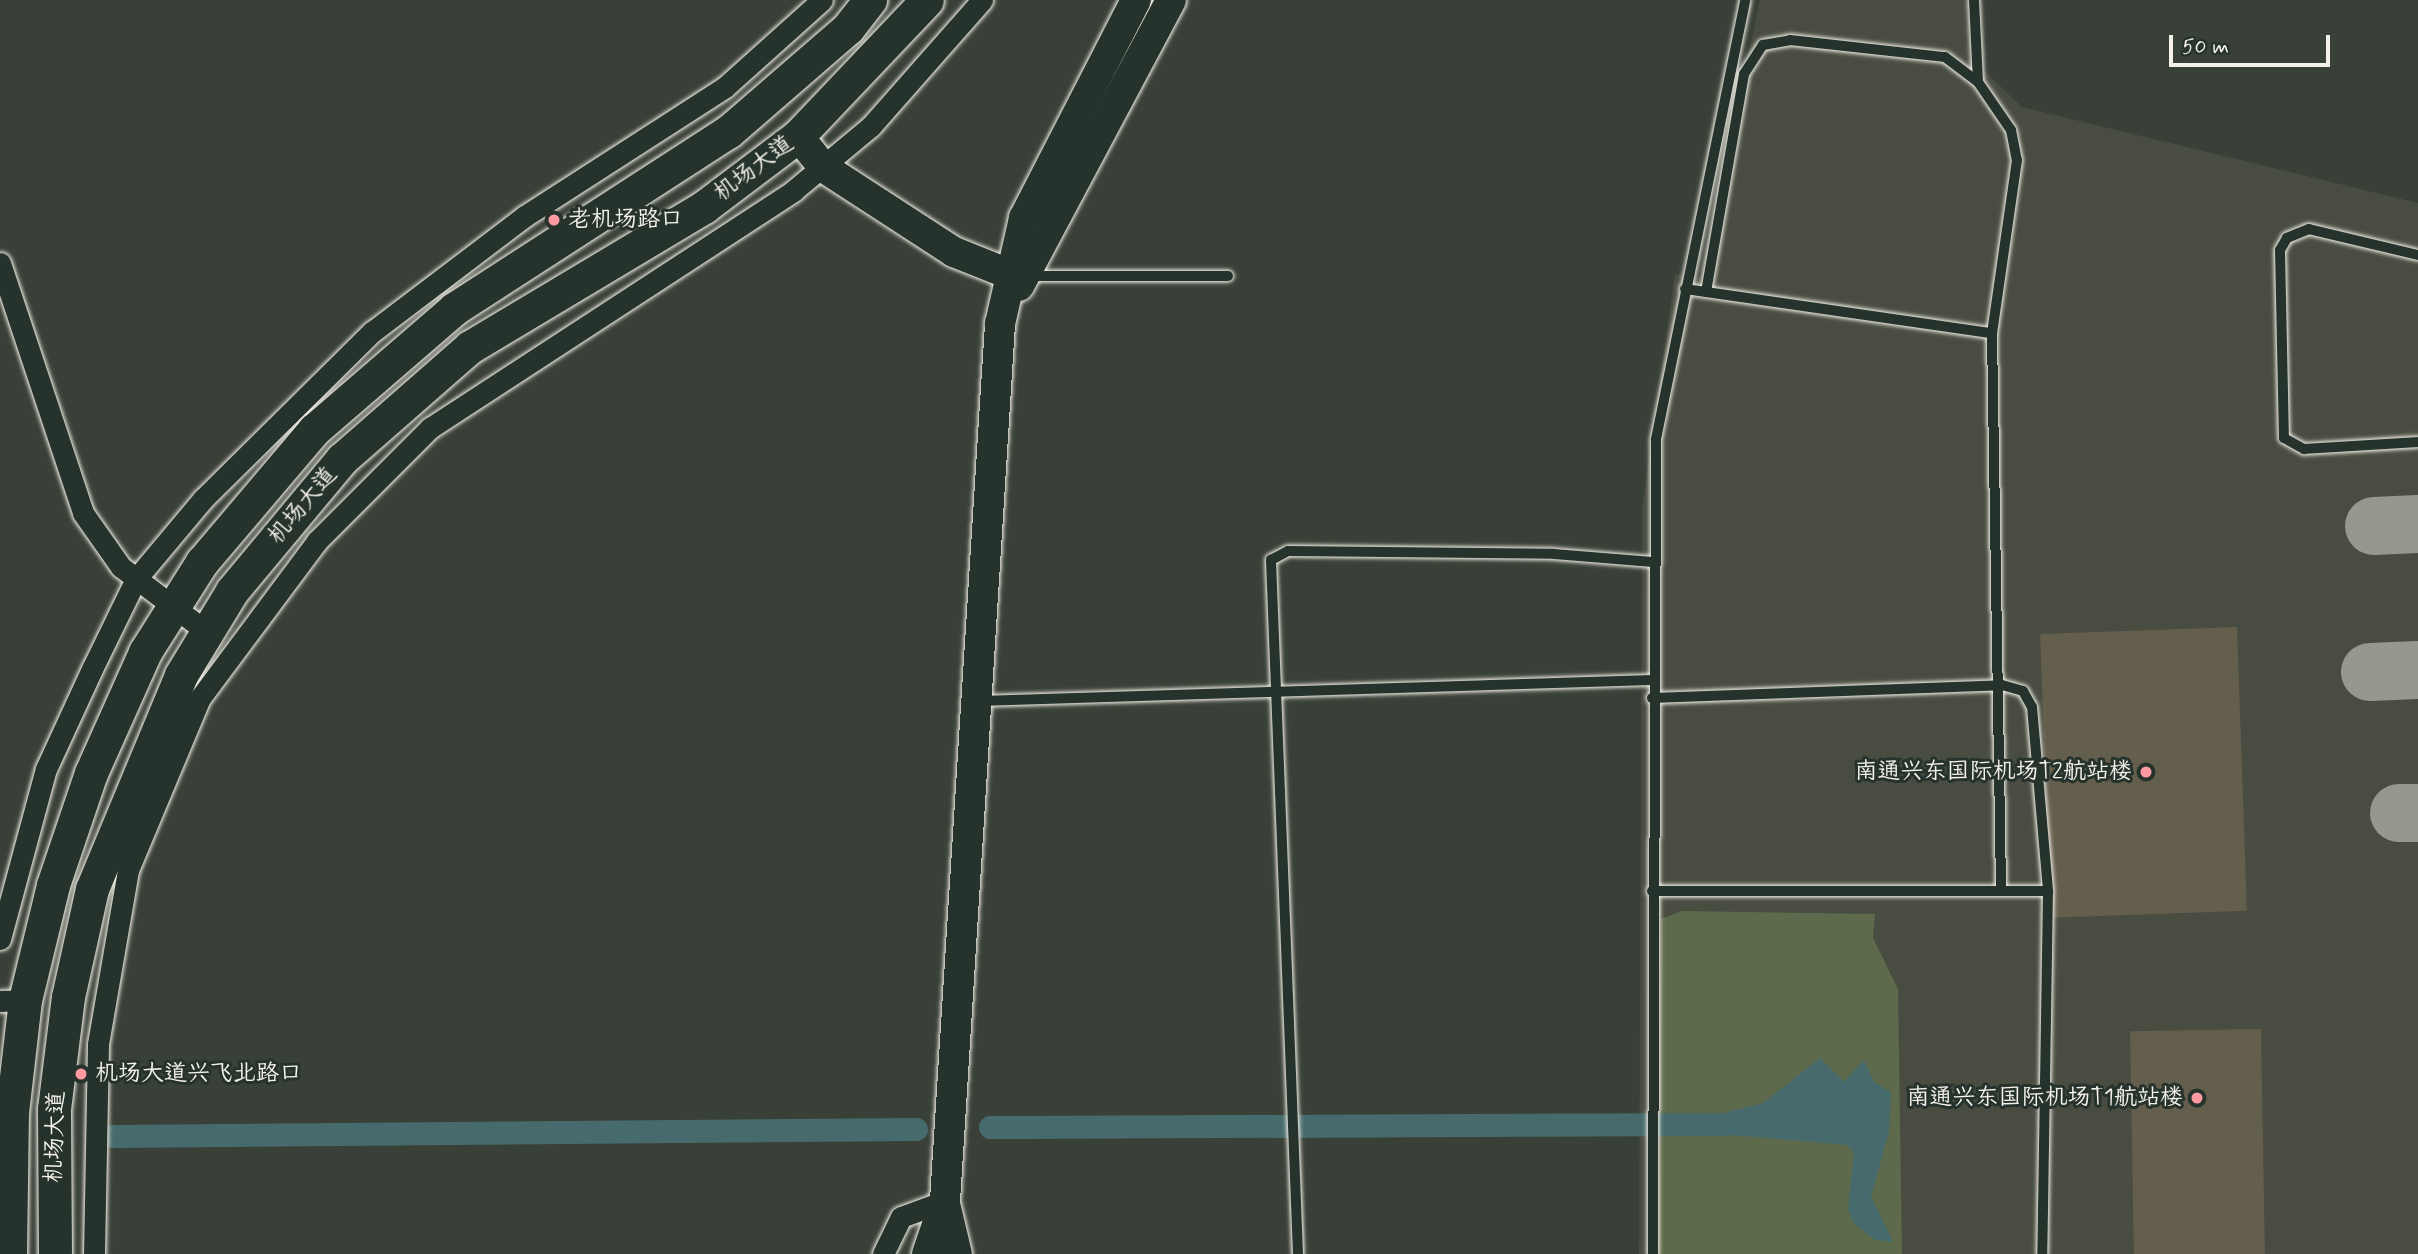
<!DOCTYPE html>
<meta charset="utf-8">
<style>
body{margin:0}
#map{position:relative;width:2418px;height:1254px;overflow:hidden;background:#394037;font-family:Mynerve,"LXGW WenKai TC",sans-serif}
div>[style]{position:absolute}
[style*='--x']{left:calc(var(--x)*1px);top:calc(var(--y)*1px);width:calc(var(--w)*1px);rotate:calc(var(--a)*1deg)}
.built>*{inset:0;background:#494c41}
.green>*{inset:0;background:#5d6a4b}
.water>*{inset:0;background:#476b6c}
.canal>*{height:23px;margin:-11.5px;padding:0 11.5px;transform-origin:11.5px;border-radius:11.5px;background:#476b6c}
.taxiway>*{height:58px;margin:-29px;padding:0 29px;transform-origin:29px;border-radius:29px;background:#969890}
.building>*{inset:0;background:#645e4d;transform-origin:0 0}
.roads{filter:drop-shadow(0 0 2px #f4f1e8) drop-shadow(0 0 2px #f4f1e8)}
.lane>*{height:10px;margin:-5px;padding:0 5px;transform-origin:5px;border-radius:5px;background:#26332d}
.street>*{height:21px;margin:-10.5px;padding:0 10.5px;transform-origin:10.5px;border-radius:10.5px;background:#26332d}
.secondary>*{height:30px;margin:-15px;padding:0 15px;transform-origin:15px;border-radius:15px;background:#26332d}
.primary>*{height:33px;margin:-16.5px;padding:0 16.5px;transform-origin:16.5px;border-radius:16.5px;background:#26332d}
.dots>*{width:19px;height:19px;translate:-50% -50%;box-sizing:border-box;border:4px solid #26332d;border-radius:50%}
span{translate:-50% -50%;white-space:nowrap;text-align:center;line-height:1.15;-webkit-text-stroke:6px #26332d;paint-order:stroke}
.street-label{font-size:23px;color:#f4f1e8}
.poi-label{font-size:23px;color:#f4f1e8}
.left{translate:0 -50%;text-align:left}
.right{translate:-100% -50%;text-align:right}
.scale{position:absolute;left:2169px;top:35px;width:161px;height:32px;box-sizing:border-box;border:4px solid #f4f1e8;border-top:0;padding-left:9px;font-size:21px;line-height:24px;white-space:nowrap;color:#f4f1e8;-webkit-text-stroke:5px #26332d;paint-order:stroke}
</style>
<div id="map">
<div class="built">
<div style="clip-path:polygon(1760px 0,1967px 0,1969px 56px,2022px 107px,2418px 203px,2418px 1254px,1639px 1254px,1642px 510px,1675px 274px,1700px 277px)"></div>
</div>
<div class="green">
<div style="clip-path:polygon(1682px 911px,1875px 914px,1873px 938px,1898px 989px,1902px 1254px,1658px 1254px,1661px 919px)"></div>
</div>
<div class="water">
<div style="clip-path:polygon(1820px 1058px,1844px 1082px,1864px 1060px,1875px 1083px,1891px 1092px,1889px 1132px,1871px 1196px,1893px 1242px,1875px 1240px,1854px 1224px,1848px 1209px,1854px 1152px,1847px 1145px,1721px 1134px,1717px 1124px,1727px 1112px,1763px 1103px)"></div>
</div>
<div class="canal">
<div style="--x:990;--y:1127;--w:737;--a:-0.23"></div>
<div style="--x:113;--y:1136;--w:803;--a:-0.5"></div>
</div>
<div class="taxiway">
<div style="--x:2374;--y:526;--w:44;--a:-2.6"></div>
<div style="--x:2370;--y:672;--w:48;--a:-2.4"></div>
<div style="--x:2399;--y:813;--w:19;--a:0"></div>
</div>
<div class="building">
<div style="left:2237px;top:627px;width:284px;height:197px;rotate:88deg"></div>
<div style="left:2261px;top:1029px;width:225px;height:131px;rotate:89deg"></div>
</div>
<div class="roads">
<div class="lane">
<div style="--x:1974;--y:0;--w:82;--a:87.2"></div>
<div style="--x:1978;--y:82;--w:58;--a:55.5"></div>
<div style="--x:2011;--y:130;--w:31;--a:79"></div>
<div style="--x:2017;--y:160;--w:175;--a:98.2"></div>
<div style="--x:1992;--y:333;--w:556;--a:89.07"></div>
<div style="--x:2418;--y:255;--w:112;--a:-166.6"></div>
<div style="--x:2309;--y:229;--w:24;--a:158"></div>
<div style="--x:2287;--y:238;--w:14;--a:120"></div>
<div style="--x:2280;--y:250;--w:188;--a:88.8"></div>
<div style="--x:2284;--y:438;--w:23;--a:29"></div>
<div style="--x:2304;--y:449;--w:114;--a:-3.5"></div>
<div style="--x:1028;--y:276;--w:200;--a:0"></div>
<div style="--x:1685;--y:289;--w:310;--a:8.2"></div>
<div style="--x:1706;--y:292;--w:221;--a:-80.1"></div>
<div style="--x:1744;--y:74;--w:35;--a:-57"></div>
<div style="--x:1763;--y:45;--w:27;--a:-10"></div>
<div style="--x:1790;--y:40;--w:156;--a:6.3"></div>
<div style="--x:1945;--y:57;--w:41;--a:37.1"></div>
<div style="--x:1652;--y:698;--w:350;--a:-2.1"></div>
<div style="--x:2002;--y:685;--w:22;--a:16"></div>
<div style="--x:2023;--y:691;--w:18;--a:61"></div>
<div style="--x:2032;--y:707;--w:185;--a:85"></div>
<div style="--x:979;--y:701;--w:673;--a:-1.79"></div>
<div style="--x:1652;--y:891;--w:396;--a:0"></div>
<div style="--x:2048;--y:891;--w:363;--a:90.9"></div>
<div style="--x:1298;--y:1254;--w:695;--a:-92.23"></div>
<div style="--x:1271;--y:560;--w:19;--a:-28"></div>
<div style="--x:1288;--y:551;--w:266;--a:0.6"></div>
<div style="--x:1554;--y:554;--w:99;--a:4.6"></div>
<div style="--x:1653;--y:1254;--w:815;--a:-89.79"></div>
<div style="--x:1656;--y:439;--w:448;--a:-78.5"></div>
</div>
<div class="street">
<div style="--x:0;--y:263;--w:263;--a:71.6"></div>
<div style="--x:83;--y:513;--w:66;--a:54.9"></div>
<div style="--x:121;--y:567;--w:108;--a:37.1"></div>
<div style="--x:0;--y:939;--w:176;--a:-74.9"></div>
<div style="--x:46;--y:769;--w:112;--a:-65.3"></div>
<div style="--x:93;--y:667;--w:98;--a:-64"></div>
<div style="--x:136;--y:579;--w:104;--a:-50.1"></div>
<div style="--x:203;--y:499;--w:238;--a:-44.7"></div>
<div style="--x:372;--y:332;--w:192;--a:-37.2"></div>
<div style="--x:525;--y:216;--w:238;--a:-32.8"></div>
<div style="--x:725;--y:87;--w:130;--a:-41.9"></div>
<div style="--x:0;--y:1001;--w:25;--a:-2"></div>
<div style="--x:94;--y:1254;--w:210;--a:-88.9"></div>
<div style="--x:98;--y:1044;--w:177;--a:-80.2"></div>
<div style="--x:128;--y:870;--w:186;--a:-67.3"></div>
<div style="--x:200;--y:698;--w:196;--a:-53.3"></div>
<div style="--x:317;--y:541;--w:160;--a:-45"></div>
<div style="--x:430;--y:428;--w:434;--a:-33.1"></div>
<div style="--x:793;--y:191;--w:102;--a:-39.8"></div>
<div style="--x:871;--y:126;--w:168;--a:-48.6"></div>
<div style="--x:883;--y:1254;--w:41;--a:-64.1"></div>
<div style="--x:901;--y:1217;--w:47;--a:-20"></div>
</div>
<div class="secondary">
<div style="--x:798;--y:136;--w:40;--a:51"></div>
<div style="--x:823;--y:167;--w:156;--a:33"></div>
<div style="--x:954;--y:252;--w:59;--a:21.8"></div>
<div style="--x:1019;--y:286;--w:324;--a:-62"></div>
<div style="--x:946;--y:1208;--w:47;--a:76.6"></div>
<div style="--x:927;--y:1254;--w:56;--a:-71.2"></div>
<div style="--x:945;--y:1201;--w:879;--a:-86.41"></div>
<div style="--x:1000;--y:324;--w:109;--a:-77.2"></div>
<div style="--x:1024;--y:218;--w:245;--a:-62.8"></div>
</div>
<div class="primary">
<div style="--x:10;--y:1254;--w:142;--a:-89.2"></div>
<div style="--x:12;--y:1112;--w:113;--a:-83.4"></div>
<div style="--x:25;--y:1000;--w:118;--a:-76.3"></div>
<div style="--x:53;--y:885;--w:118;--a:-71.3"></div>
<div style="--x:91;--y:773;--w:133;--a:-65.9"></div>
<div style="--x:145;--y:652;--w:107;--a:-57.7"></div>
<div style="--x:202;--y:562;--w:173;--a:-49.7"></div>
<div style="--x:314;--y:430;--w:185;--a:-40.8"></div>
<div style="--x:454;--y:309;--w:326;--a:-32.9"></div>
<div style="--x:728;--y:132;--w:159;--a:-40.9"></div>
<div style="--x:848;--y:28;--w:36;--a:-52"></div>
<div style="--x:55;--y:1254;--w:145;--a:-90.4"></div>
<div style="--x:54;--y:1109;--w:113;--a:-82.9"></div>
<div style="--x:68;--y:997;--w:111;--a:-77.5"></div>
<div style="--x:92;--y:889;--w:232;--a:-67.4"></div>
<div style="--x:181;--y:675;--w:98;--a:-58.7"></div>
<div style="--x:232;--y:591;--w:172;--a:-50.2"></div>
<div style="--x:342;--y:459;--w:170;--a:-41.2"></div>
<div style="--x:470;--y:347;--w:273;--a:-30.9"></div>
<div style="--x:704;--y:207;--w:118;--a:-37.1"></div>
<div style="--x:798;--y:136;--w:187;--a:-46.5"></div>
</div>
</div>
<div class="dots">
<div style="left:554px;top:220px;background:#ff9aa2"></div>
<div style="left:2146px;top:772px;background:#ff9aa2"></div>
<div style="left:81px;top:1074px;background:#ff9aa2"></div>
<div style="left:2197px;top:1098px;background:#ff9aa2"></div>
</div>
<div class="street-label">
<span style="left:754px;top:169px;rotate:-37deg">机场大道</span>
<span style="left:303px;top:506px;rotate:-50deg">机场大道</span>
<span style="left:56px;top:1137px;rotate:-88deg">机场大道</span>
</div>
<div class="poi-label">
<span class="left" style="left:568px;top:220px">老机场路口</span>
<span class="right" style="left:2132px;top:772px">南通兴东国际机场T2航站楼</span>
<span class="left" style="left:95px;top:1074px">机场大道兴飞北路口</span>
<span class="right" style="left:2183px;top:1098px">南通兴东国际机场T1航站楼</span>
</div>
<div class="scale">50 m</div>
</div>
